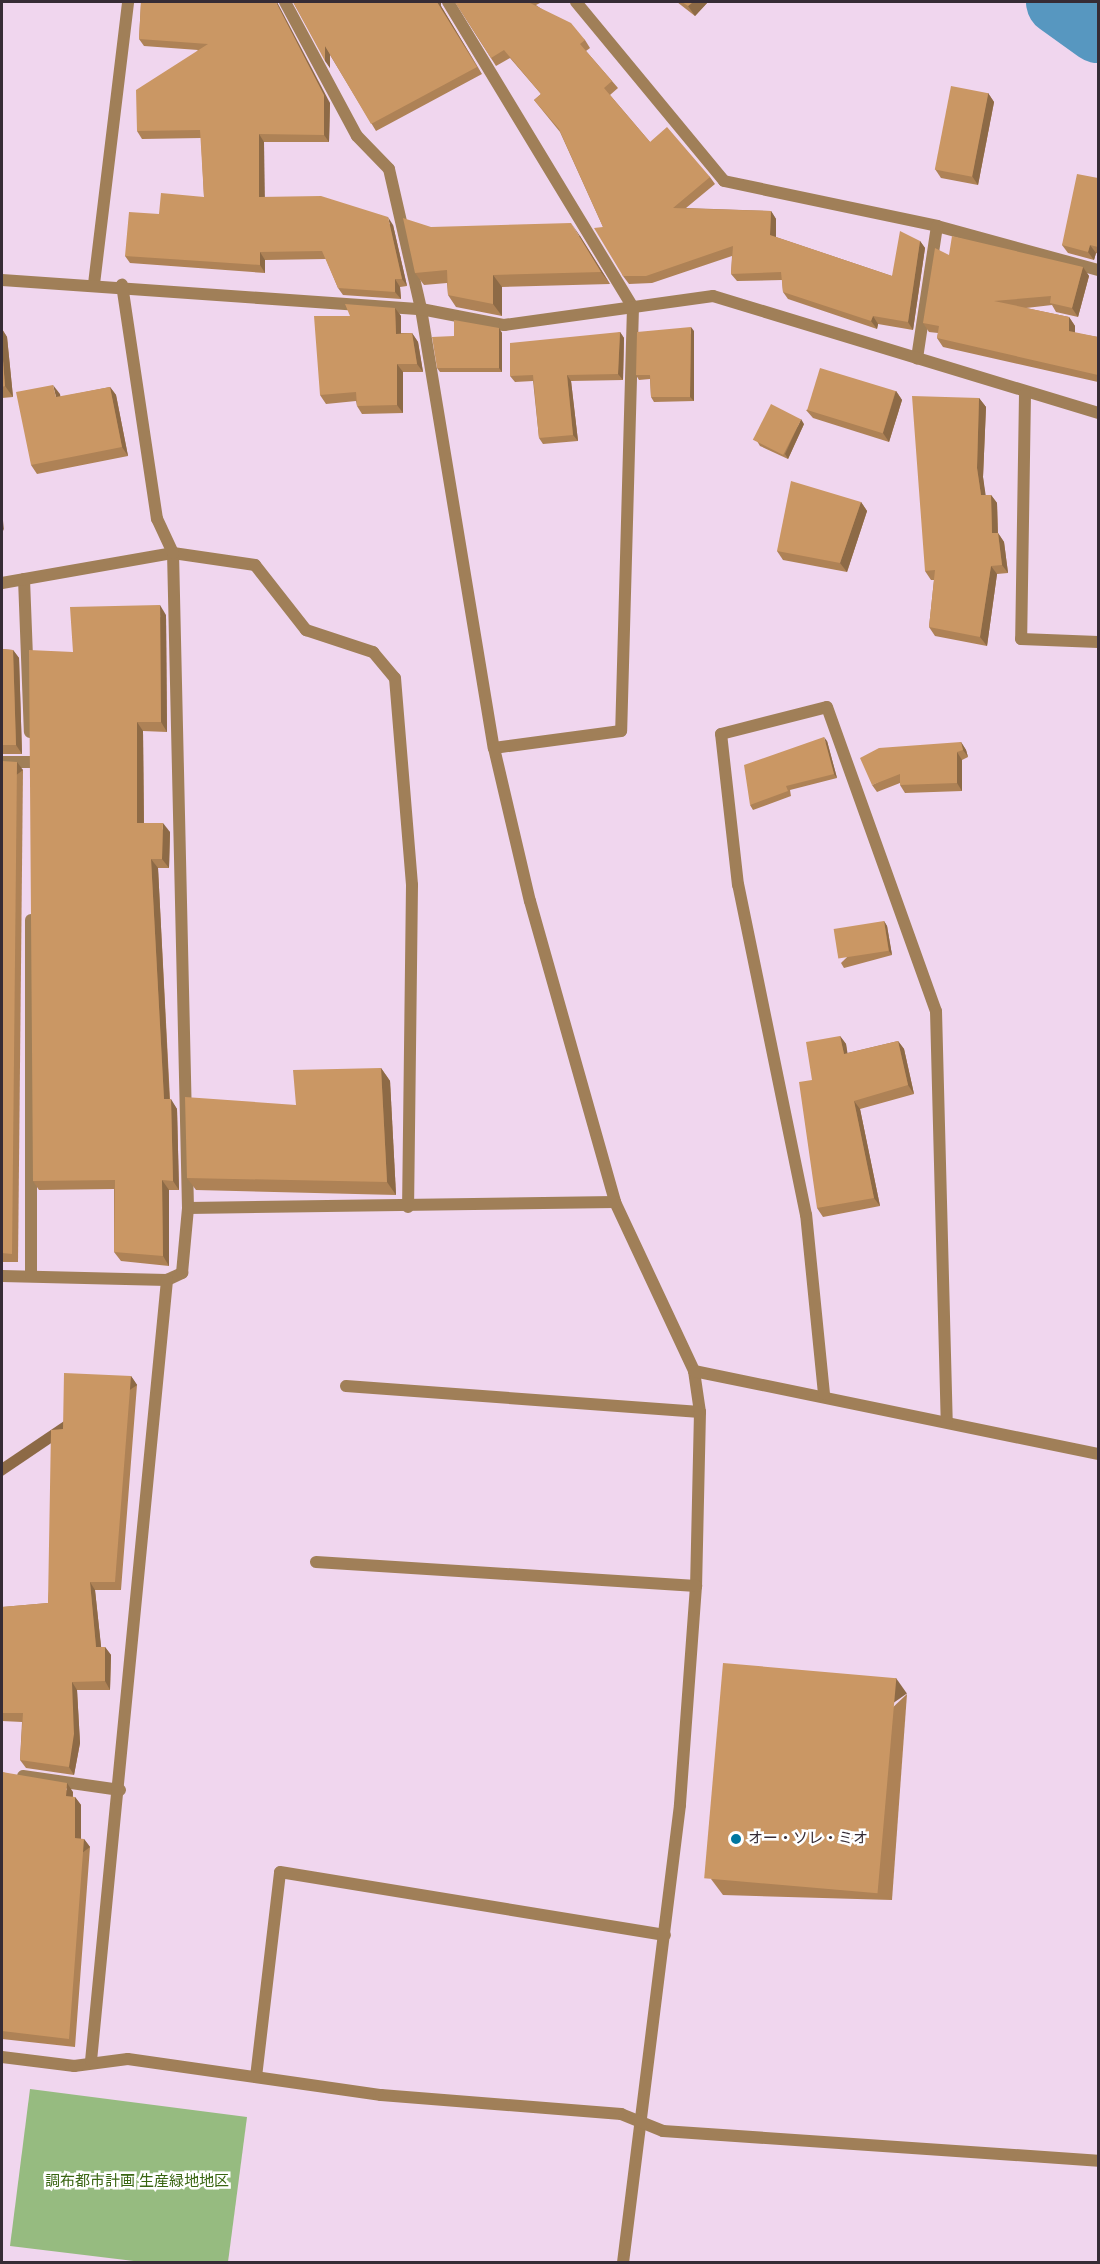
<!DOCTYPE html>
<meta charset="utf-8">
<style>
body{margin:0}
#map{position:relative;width:1100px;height:2264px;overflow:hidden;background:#f0d6ee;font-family:"Varela Round","Noto Sans JP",sans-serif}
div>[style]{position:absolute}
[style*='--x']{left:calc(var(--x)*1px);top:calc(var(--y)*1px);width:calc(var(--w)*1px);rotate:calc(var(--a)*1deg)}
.forest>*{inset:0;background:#96bb80}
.river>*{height:66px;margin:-33px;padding:0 33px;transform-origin:33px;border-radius:33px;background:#5797c0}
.lane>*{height:12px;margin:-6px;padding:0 6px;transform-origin:6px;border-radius:6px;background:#a07f58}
.street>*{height:12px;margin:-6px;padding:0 6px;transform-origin:6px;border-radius:6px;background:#a07f58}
.wall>*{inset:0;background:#ae8256}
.shaded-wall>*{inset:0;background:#8d6a46;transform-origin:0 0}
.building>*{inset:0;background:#ca9764;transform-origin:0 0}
.dots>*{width:16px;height:16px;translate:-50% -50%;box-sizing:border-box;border:3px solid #fff;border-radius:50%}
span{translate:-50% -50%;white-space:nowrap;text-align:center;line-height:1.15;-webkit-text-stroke:5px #fff;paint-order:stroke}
.poi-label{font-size:15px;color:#362c35}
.left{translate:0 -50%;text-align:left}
.park-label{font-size:15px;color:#396512}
.frame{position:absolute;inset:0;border:3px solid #362c35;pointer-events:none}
</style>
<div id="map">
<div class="forest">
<div style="clip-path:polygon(30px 2089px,247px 2117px,228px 2262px,142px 2262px,10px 2246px)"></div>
</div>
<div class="river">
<div style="--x:1059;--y:2;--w:48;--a:35.7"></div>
</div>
<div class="lane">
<div style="--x:448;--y:2;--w:357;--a:58.8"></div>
<div style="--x:633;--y:307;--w:424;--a:91.6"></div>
<div style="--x:621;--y:731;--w:128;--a:172.4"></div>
<div style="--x:937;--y:226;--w:167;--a:15.3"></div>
<div style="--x:94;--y:284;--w:284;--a:-83.1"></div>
<div style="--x:2;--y:762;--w:29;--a:0"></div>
<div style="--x:346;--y:1386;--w:355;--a:4.2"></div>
<div style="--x:23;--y:1776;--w:98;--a:8.2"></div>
<div style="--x:256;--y:2077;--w:206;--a:-83.3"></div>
<div style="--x:280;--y:1872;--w:390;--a:9.3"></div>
</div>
<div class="street">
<div style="--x:285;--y:2;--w:152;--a:61.8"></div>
<div style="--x:357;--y:136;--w:46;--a:45.9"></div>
<div style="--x:389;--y:169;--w:144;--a:77.1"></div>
<div style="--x:421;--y:309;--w:445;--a:80.6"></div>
<div style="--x:494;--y:748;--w:157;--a:76.8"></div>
<div style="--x:530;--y:901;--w:313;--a:74.2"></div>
<div style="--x:615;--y:1202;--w:187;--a:64.9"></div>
<div style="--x:694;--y:1371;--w:41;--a:81.7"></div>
<div style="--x:700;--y:1412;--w:174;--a:91.3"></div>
<div style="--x:696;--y:1586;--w:220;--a:94.2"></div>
<div style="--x:680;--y:1805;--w:461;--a:97.1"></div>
<div style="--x:576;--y:2;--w:232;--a:50.4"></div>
<div style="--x:724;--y:181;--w:218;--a:11.9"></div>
<div style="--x:937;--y:226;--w:134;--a:98.6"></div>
<div style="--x:2;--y:280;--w:420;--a:4"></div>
<div style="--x:421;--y:309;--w:85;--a:10.9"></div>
<div style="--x:504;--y:325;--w:211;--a:-7.9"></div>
<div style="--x:713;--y:296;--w:402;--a:16.9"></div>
<div style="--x:1025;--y:394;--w:245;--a:90.9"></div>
<div style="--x:1021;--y:639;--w:77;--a:2.2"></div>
<div style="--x:24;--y:579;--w:153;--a:87.8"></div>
<div style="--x:2;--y:583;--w:174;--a:-10"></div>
<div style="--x:173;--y:553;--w:83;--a:8.3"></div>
<div style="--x:255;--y:565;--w:83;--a:51.9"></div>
<div style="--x:306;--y:630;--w:71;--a:18.2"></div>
<div style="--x:373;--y:652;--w:34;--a:50"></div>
<div style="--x:395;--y:678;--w:208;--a:85.3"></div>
<div style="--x:412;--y:885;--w:322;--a:90.7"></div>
<div style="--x:188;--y:1208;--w:427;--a:-0.8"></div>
<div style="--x:2;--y:1276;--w:165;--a:1.4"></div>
<div style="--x:167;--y:1280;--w:17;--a:-25"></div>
<div style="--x:182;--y:1273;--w:65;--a:-84.7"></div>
<div style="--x:188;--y:1208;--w:655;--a:-91.31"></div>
<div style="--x:173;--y:553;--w:38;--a:-115"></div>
<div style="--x:157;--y:519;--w:237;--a:-98.5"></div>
<div style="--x:31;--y:1276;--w:356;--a:-90"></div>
<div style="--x:694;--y:1371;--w:412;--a:11.6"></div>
<div style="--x:824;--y:1394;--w:180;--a:-95.7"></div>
<div style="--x:806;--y:1215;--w:337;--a:-101.6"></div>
<div style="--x:738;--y:885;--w:152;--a:-96.4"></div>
<div style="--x:721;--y:734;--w:109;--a:-14.3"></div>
<div style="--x:827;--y:707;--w:323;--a:70.3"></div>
<div style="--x:936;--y:1011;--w:411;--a:88.5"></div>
<div style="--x:316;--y:1562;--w:381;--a:3.6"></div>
<div style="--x:2;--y:2057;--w:73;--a:7.1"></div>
<div style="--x:74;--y:2066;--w:54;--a:-7.4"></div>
<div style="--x:128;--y:2059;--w:256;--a:8.1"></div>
<div style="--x:381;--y:2095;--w:241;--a:4.5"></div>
<div style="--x:621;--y:2114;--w:45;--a:22"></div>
<div style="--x:663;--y:2131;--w:436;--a:3.9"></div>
<div style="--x:91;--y:2061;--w:785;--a:-84.44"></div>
</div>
<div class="wall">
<div style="clip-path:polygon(141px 2px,330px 103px,329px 142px,264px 142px,264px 197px,393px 225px,407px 286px,400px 287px,401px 299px,343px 295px,338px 288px,326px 259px,265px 260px,265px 273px,130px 263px,125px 256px,159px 214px,204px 197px,201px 138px,142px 139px,137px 131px,198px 50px,144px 46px,139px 39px)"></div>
<div style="clip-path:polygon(293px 2px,441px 2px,441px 6px,482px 74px,376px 131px,330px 55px,330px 68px)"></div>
<div style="clip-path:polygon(455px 2px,542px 2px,536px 5px,585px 40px,590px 48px,586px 51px,612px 81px,618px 88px,610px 95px,650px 142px,710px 177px,715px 184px,686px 208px,771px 211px,776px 219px,776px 237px,892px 276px,920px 241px,925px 248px,913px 330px,878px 324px,877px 329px,788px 299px,783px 292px,782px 280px,737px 281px,731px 274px,732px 256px,652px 283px,629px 284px,623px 276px,603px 227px,560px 132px,534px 100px,541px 94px,510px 58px,496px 66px)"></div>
<div style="clip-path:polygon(677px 2px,708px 2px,695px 16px)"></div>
<div style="clip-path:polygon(988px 93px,994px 102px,978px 185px,941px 178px,935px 169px)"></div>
<div style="clip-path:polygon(1098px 178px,1098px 254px,1096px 253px,1094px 260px,1068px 253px,1062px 245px)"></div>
<div style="clip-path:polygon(431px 227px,580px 236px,610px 284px,502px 287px,502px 316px,456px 307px,448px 295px,447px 283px,424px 285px,415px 273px)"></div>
<div style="clip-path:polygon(949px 255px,1083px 267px,1089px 276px,1078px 317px,1056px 312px,1052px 305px,1026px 308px,1069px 317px,1075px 326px,1075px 333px,1098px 337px,1098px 382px,943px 347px,937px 338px,938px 333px,929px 332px,923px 323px)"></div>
<div style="clip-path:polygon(395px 308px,401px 316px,401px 333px,412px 333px,418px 342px,423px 372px,403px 372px,403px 413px,362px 414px,357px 406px,356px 401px,326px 404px,320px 395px,350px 316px)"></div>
<div style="clip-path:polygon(499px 328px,502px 333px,502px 372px,440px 372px,437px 368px,454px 336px)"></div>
<div style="clip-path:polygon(2px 329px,7px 337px,13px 397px,2px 398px)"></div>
<div style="clip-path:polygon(694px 331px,694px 401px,654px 402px,651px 397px,650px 379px,639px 380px,636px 375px)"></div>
<div style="clip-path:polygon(620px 332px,624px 338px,623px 380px,571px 381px,578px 441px,543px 444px,539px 438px,533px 381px,515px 382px,510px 376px)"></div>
<div style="clip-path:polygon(110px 387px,116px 395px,128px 456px,37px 474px,31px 465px,60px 394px,60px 397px)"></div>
<div style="clip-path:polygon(896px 391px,902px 400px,889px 442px,813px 418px,806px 410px)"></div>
<div style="clip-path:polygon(979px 398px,986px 407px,983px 477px,985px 495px,991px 495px,997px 503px,998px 533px,1004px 542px,1008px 573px,997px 574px,987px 646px,935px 636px,929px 627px,934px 580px,931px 580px,925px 571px)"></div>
<div style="clip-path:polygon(804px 424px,788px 459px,760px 446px,757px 441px)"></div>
<div style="clip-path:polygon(861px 502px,867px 511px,847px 572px,783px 560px,777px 551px)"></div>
<div style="clip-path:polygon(166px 615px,167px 732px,143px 731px,144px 823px,170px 832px,169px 868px,158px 868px,170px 1099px,177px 1109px,179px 1190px,169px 1190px,169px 1266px,121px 1261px,114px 1252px,114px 1189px,39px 1190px,33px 1181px,73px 652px)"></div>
<div style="clip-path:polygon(2px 649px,13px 650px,19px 658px,22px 754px,2px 754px)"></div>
<div style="clip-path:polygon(827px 741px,837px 778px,790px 790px,791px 796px,753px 810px,750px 805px)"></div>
<div style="clip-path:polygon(961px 742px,966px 750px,968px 757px,962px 760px,962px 791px,905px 793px,900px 785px,900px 783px,877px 792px,872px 785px)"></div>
<div style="clip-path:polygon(2px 761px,23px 770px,18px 1262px,2px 1262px)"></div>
<div style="clip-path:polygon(884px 921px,887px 926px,892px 955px,844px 968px,841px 963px)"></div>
<div style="clip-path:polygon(840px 1036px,846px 1044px,847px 1053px,898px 1041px,904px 1049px,914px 1094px,860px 1109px,880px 1206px,823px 1217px,817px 1208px)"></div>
<div style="clip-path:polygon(381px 1068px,390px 1081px,396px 1195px,196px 1190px,187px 1178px,296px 1105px)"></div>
<div style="clip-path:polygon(131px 1376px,137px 1385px,121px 1590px,95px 1590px,101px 1647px,105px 1647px,111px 1655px,110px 1690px,77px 1690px,80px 1743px,74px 1775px,26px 1768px,20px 1760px,22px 1722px,2px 1721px,2px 1607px,48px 1603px,63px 1429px)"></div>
<div style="clip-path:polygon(907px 1694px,892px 1900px,723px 1895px,711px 1879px)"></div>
<div style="clip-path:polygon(2px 1772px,73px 1792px,73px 1797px,75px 1797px,81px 1805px,81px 1839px,84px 1839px,90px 1847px,75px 2047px,2px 2039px)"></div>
</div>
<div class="shaded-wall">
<div style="clip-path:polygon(276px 2px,277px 2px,330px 103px,329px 142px,324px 135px)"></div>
<div style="clip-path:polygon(437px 2px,441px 2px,441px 6px,482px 74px)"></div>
<div style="clip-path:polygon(693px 2px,708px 2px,695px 16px,688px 6px)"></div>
<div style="clip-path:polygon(325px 46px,330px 54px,330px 68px,325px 61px)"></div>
<div style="clip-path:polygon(988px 93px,994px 102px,978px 185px,972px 176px)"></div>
<div style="clip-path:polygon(259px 134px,264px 142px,265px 204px,259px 197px)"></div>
<div style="clip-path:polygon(771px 211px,776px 219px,776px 243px,770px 235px)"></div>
<div style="clip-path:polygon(388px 217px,393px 225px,407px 286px,402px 279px)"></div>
<div style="clip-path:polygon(571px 223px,580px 236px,610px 284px,601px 272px)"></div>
<div style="clip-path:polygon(920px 241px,925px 248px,913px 330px,908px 322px)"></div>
<div style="clip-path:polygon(1090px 245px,1096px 253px,1094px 260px,1088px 252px)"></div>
<div style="clip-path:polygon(260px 252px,265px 260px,265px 273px,260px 265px)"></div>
<div style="clip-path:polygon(1083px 267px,1089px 276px,1078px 317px,1072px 308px)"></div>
<div style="clip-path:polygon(493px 275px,502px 287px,502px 316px,493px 304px)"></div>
<div style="clip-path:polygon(395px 279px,400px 287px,401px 299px,395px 292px)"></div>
<div style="clip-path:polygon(395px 308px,401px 316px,401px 342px,396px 334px)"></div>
<div style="clip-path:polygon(873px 316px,878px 324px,877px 329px,871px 321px)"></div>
<div style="clip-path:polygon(1069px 317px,1075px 326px,1075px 340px,1069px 331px)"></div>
<div style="clip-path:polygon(691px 327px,694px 331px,694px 401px,690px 397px)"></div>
<div style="clip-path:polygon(499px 328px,502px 333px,502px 372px,499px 368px)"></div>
<div style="clip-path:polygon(2px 329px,7px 337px,13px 397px,5px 386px,2px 347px)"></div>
<div style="clip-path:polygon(620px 332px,624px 338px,623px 380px,618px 374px)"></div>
<div style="clip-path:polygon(412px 333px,418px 342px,423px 372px,417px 364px)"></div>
<div style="clip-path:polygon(397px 364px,403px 372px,403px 413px,397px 405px)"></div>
<div style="clip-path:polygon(567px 375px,571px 381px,578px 441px,573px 435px)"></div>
<div style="clip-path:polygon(53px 385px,60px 394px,62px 406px,56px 397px)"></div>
<div style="clip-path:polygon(110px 387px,116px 395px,128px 456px,122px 447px)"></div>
<div style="clip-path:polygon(896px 391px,902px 400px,889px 442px,883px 433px)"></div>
<div style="clip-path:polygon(979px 398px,986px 407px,983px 477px,987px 504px,981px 495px,977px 468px)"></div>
<div style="clip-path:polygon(801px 419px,804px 424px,788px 459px,785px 454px)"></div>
<div style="clip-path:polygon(991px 495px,997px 503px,998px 542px,992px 533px)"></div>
<div style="clip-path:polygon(861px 502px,867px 511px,847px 572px,840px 563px)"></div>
<div style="clip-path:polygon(2px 510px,4px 531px,2px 527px)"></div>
<div style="clip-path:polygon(998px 533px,1004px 542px,1008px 573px,1002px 565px)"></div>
<div style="clip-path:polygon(991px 566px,997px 574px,987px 646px,980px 637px)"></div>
<div style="clip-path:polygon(160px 605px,166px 615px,167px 732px,161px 722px)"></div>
<div style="clip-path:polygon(13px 650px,19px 658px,22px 754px,16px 745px)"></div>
<div style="clip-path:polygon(137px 722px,143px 731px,144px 833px,137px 823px)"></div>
<div style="clip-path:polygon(824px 737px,827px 741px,837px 778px,834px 774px)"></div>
<div style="clip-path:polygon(961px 742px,966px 750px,968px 757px,963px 750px)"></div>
<div style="clip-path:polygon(957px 752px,962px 760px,962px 791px,957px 783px)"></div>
<div style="left:17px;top:762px;width:10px;height:492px;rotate:53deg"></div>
<div style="clip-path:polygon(163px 823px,170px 832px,169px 868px,162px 859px)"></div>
<div style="clip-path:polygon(151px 859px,158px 868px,170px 1108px,164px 1099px)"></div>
<div style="clip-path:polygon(884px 921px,887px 926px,892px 955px,889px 951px)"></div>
<div style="clip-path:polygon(840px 1036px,846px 1044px,849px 1062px,844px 1054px)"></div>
<div style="clip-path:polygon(898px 1041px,904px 1049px,914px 1094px,908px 1085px)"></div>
<div style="clip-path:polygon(381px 1068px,390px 1081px,396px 1195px,387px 1182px)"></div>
<div style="clip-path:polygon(171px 1099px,177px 1109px,179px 1190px,173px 1181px)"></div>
<div style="clip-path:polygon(854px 1101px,860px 1109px,880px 1206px,874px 1198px)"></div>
<div style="clip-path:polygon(162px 1180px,169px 1190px,169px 1266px,163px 1256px)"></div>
<div style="left:131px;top:1376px;width:11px;height:207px;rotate:56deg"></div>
<div style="clip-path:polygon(90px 1582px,95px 1590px,102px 1655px,96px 1647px)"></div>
<div style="clip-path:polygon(105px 1647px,111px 1655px,110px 1690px,105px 1681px)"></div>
<div style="left:896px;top:1678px;width:19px;height:207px;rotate:55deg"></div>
<div style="clip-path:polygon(72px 1682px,77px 1690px,80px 1743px,74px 1775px,69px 1767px)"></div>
<div style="clip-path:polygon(67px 1783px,73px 1792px,72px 1804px,66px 1796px)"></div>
<div style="clip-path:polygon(75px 1797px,81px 1805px,81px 1846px,75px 1838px)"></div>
<div style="left:84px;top:1839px;width:10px;height:201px;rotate:53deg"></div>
</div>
<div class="building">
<div style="clip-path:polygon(141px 2px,276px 2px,324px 95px,324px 135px,259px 134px,259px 197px,321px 196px,388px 217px,402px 279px,395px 279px,395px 292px,338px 288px,322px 251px,260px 252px,260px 265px,125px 256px,129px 212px,159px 214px,161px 193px,204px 197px,200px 130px,137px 131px,136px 90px,208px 44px,139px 39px)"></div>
<div style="clip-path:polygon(293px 2px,437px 2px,477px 67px,371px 124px,325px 46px,325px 61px)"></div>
<div style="clip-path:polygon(455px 2px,528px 2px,571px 23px,585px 40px,580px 44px,612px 81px,604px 88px,650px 142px,667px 127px,710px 177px,673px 208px,771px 211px,770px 235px,892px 276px,900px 231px,920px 241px,908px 322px,873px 316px,871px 321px,783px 292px,781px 272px,731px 274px,733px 246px,646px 276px,623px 276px,594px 228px,603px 227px,559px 129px,534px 100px,541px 94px,504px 50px,491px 58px)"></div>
<div style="clip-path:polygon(682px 2px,693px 2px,688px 6px)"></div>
<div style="left:951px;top:86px;width:38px;height:85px;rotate:11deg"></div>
<div style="clip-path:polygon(1077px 174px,1098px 178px,1098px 247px,1090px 245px,1088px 252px,1062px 245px)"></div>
<div style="clip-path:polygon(403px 218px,431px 227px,571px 223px,601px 272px,493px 275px,493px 304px,448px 295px,447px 270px,415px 273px)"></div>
<div style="clip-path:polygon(952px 236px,1083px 267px,1072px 308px,1050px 303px,1051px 296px,994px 301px,1069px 317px,1069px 331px,1098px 337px,1098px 375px,937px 338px,939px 326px,923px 323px,935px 248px,949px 255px)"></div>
<div style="clip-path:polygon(345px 304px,395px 308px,396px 334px,412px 333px,417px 364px,397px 364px,397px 405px,357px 406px,356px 392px,320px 395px,314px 316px,350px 316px)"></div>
<div style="clip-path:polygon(454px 320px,499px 328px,499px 368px,437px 368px,432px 337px,454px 336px)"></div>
<div style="clip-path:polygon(691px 327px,690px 397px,651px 397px,650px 375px,636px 375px,637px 332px)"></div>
<div style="clip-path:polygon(620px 332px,618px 374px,567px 375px,573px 435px,539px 438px,533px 375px,510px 376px,510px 343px)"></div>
<div style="clip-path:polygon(2px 347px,5px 386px,2px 387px)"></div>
<div style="left:820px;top:368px;width:79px;height:44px;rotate:17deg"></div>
<div style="clip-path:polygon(53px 385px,56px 397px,110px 387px,122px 447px,31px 465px,16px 392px)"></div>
<div style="clip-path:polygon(912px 396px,979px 398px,977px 468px,981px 495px,991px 495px,992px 533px,998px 533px,1002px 565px,991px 566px,980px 637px,929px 627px,935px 570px,925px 571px)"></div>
<div style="left:771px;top:404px;width:34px;height:40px;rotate:27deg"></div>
<div style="clip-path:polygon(791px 481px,861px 502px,840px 563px,777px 551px)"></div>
<div style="clip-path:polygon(160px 605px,161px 722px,137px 722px,137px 823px,163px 823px,162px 859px,151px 859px,164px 1099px,171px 1099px,173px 1181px,162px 1180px,163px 1256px,114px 1252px,115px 1180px,33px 1181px,29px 650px,73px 652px,70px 607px)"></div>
<div style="clip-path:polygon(2px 649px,13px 650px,16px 745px,2px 745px)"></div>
<div style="clip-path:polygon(824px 737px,834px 774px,786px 786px,788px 791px,750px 805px,744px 765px)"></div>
<div style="clip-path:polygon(961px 742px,963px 750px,957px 752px,957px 783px,900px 785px,900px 774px,872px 785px,860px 758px,879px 748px)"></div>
<div style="clip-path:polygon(2px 761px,17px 762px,12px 1254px,2px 1253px)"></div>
<div style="left:884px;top:921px;width:30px;height:51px;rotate:81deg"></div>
<div style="clip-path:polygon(840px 1036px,844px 1054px,898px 1041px,908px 1085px,854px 1101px,874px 1198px,817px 1208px,799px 1082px,812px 1080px,806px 1042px)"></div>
<div style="clip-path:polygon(381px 1068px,387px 1182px,187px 1178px,185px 1097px,296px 1105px,293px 1070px)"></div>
<div style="clip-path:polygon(64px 1373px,131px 1376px,115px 1582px,90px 1582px,96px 1647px,105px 1647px,105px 1681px,72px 1682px,74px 1734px,69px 1767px,20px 1760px,23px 1713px,2px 1713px,2px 1607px,48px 1603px,51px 1430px,63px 1429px)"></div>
<div style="left:723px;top:1663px;width:174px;height:216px;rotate:5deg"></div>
<div style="clip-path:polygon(2px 1772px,67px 1783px,66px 1796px,75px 1797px,75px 1838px,84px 1839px,69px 2039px,2px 2031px)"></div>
</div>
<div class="dots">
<div style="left:736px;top:1839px;background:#0077a0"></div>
</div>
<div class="poi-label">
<span class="left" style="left:748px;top:1839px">オー・ソレ・ミオ</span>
</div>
<div class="park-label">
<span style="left:137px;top:2182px">調布都市計画 生産緑地地区</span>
</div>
<div class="frame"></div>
</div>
